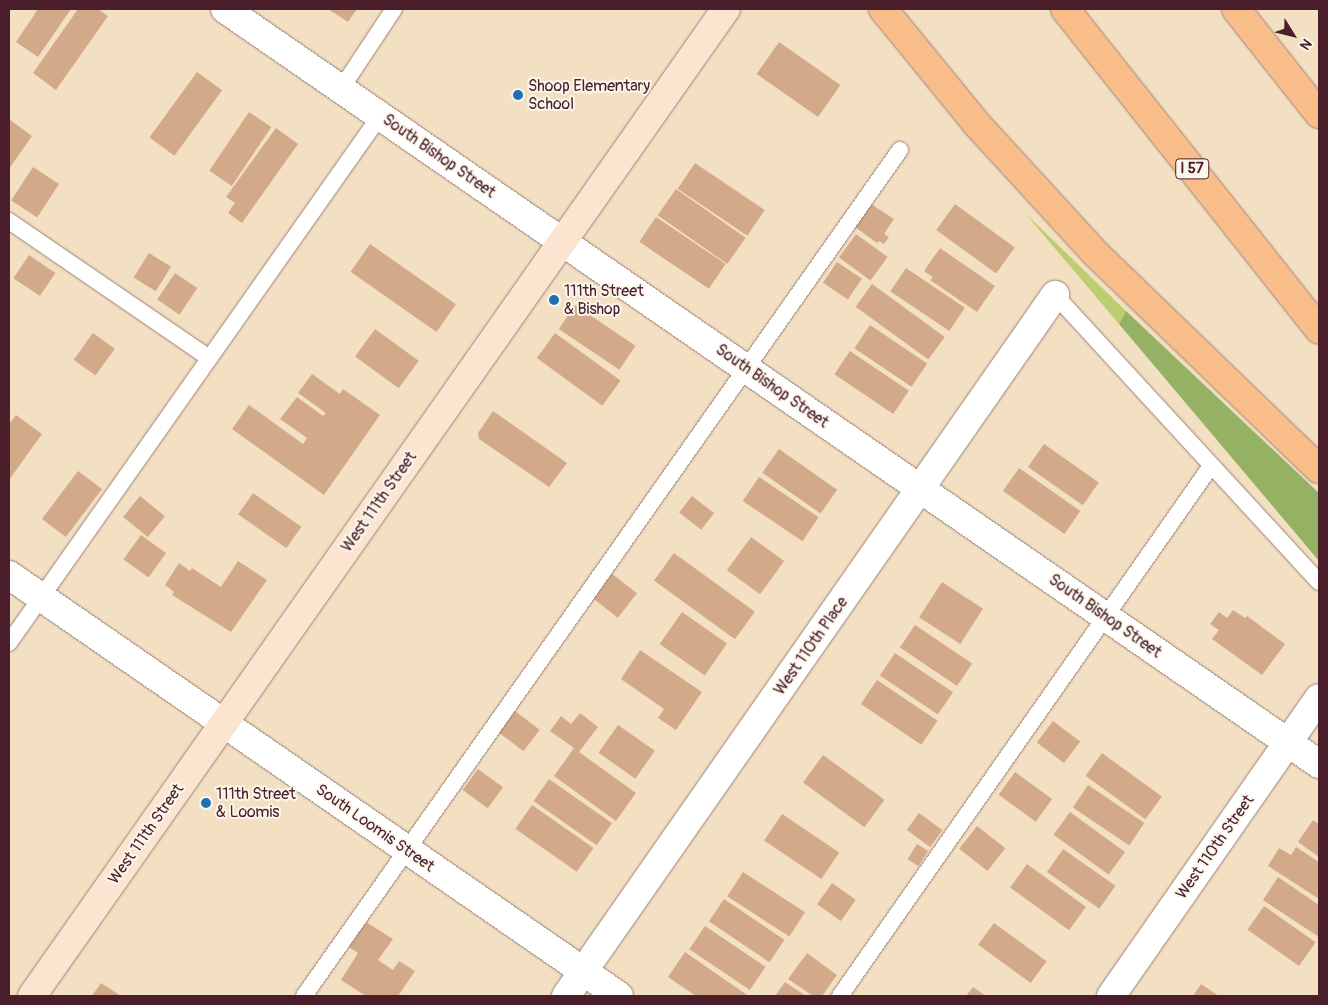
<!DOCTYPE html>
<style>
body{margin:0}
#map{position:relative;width:1328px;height:1005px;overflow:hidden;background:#f3e0c3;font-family:Pangolin,sans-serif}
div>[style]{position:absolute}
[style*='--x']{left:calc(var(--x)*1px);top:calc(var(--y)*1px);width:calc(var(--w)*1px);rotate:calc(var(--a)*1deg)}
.green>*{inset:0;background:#bcce71}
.forest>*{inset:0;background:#95b163}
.building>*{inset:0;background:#d3aa89;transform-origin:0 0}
.roads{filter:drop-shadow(0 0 1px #9e8077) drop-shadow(0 0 1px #9e8077)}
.lane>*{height:16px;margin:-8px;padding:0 8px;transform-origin:8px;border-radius:8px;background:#fff}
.street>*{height:28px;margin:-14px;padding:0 14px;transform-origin:14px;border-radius:14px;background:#fff}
.secondary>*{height:28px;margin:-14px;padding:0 14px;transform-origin:14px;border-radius:14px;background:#fce5d0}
.highway>*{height:28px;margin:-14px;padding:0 14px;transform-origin:14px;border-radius:14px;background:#f8bd89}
.dots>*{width:14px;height:14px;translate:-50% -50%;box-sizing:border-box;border:2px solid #fbf7ec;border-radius:50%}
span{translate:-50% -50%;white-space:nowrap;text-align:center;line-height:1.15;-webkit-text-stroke:4px #fbf7ec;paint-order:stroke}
.shield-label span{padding:1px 4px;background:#fbf7ec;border:1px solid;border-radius:4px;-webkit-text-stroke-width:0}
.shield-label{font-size:15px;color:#4a1f2b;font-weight:700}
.poi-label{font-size:16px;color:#4a1f2b}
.left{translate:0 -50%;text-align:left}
.street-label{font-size:16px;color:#4a1f2b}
.frame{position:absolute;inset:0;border:10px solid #4a1f2b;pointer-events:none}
.north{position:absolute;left:1268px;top:10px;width:50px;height:50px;-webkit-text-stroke:4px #fbf7ec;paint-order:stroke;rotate:126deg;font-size:14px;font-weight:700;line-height:20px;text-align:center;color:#4a1f2b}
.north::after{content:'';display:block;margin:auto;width:18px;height:22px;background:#4a1f2b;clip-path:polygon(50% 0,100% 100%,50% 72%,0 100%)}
</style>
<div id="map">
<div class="green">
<div style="clip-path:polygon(1025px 213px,1126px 311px,1119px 324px)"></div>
</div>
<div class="forest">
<div style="clip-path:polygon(1126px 311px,1319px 493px,1319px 561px,1119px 324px)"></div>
</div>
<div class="building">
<div style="clip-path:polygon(38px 9px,71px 9px,38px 57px,16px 42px)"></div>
<div style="clip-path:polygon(78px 9px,98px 9px,108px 16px,56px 90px,33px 73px)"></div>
<div style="clip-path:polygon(328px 9px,357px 9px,348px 22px)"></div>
<div style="left:779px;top:42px;width:75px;height:39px;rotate:35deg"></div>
<div style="left:197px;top:72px;width:31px;height:81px;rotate:36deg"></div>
<div style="left:249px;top:112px;width:27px;height:71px;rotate:34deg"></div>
<div style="clip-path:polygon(9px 119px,32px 136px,9px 169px)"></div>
<div style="clip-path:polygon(276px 128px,298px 144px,242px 223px,228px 213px,235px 203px,226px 197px)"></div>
<div style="left:695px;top:163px;width:84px;height:31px;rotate:34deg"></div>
<div style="left:33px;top:167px;width:31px;height:40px;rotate:33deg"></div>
<div style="left:676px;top:189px;width:85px;height:32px;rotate:35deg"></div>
<div style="clip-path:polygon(871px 204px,894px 219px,884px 234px,889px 237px,884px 244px,879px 241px,877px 243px,855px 227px)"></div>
<div style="left:955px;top:204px;width:74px;height:32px;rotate:36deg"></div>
<div style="left:656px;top:217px;width:84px;height:30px;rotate:34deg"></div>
<div style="left:856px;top:234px;width:39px;height:29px;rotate:36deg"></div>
<div style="left:370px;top:244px;width:105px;height:34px;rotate:35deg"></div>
<div style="clip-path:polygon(940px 248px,995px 286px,977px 312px,930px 280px,933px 277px,924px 271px)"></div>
<div style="left:149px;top:253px;width:26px;height:29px;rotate:32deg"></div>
<div style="left:29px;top:255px;width:32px;height:28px;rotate:34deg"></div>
<div style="left:837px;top:262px;width:30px;height:25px;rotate:34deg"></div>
<div style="left:906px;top:268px;width:71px;height:28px;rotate:34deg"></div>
<div style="left:175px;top:273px;width:27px;height:32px;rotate:34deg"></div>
<div style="left:872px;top:284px;width:90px;height:28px;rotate:36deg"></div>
<div style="left:575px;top:305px;width:73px;height:29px;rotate:34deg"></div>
<div style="left:870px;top:325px;width:69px;height:28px;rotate:34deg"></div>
<div style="left:375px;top:329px;width:54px;height:34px;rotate:36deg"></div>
<div style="left:93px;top:333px;width:27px;height:33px;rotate:36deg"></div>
<div style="left:555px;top:333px;width:81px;height:31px;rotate:36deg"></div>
<div style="left:850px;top:351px;width:71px;height:28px;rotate:34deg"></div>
<div style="clip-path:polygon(312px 374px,340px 394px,343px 389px,380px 415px,324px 495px,232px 429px,249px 405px,303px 444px,307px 438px,280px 419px,297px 397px,323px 416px,326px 413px,298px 393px)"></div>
<div style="clip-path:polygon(493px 411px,567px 463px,549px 487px,479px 439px,478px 433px)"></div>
<div style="clip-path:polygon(16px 415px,42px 434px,9px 480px,9px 424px)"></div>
<div style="left:1044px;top:444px;width:67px;height:28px;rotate:35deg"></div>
<div style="left:779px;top:449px;width:71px;height:29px;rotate:35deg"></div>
<div style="left:1019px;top:468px;width:75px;height:28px;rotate:35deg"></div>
<div style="left:78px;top:471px;width:30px;height:60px;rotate:37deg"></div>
<div style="left:759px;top:477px;width:72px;height:29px;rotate:34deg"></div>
<div style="left:253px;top:493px;width:59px;height:26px;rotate:35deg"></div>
<div style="left:140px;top:496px;width:32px;height:27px;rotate:39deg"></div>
<div style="left:692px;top:496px;width:28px;height:21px;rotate:38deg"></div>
<div style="left:141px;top:535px;width:31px;height:30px;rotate:36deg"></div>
<div style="left:751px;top:537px;width:41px;height:41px;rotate:36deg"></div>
<div style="left:674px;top:553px;width:100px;height:34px;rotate:36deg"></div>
<div style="clip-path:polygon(238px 561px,267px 580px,231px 632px,172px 595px,174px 592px,165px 585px,179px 563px,190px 571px,192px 568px,221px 587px)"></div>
<div style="left:611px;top:573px;width:33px;height:31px;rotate:38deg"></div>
<div style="left:942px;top:582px;width:49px;height:42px;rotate:33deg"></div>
<div style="clip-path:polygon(1233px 610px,1245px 618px,1247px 616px,1285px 644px,1262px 675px,1212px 639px,1219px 630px,1210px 624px,1219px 612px,1227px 618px)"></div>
<div style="left:682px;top:612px;width:55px;height:39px;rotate:35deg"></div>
<div style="left:915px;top:625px;width:69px;height:27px;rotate:34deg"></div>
<div style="clip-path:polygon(640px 650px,702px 692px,676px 730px,658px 718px,664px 709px,621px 679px)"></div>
<div style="left:895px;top:653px;width:70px;height:27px;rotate:34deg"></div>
<div style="left:877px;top:680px;width:73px;height:29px;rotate:34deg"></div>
<div style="left:515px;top:711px;width:31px;height:27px;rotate:37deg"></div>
<div style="clip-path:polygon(580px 713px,598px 727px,579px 752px,636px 793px,616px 821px,554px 776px,574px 748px,550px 731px,561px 716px,571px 724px)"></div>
<div style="left:1053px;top:721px;width:34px;height:27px;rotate:37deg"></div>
<div style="left:618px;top:725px;width:45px;height:34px;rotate:35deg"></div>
<div style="left:1102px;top:753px;width:74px;height:28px;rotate:36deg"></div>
<div style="left:823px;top:755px;width:76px;height:34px;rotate:36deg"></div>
<div style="left:478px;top:769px;width:31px;height:26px;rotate:36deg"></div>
<div style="left:1015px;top:772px;width:46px;height:28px;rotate:36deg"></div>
<div style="left:549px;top:779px;width:77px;height:27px;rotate:35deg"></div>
<div style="left:1088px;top:785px;width:68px;height:27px;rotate:34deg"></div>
<div style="left:532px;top:805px;width:75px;height:29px;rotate:35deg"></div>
<div style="left:1070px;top:812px;width:68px;height:28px;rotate:36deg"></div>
<div style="left:919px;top:813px;width:29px;height:21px;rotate:36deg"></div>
<div style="left:782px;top:814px;width:69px;height:32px;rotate:34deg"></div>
<div style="clip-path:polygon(1313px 820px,1319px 824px,1319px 857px,1298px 842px)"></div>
<div style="left:977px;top:826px;width:36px;height:29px;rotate:38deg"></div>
<div style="left:917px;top:844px;width:13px;height:18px;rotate:32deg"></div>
<div style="clip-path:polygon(1296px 847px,1319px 862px,1319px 899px,1268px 866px,1279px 848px,1291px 855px)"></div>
<div style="left:1063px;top:849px;width:64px;height:28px;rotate:35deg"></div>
<div style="left:1027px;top:864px;width:73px;height:29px;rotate:36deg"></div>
<div style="left:743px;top:872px;width:74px;height:29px;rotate:33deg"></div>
<div style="clip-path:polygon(1278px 877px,1319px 905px,1319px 937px,1263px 900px)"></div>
<div style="left:832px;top:883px;width:29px;height:26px;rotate:35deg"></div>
<div style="left:724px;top:899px;width:73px;height:27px;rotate:34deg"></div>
<div style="left:1264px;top:906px;width:63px;height:29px;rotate:35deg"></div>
<div style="clip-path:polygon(366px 922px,393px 939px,378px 960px,393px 970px,399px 961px,415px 971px,398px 996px,366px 996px,341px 980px,358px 953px,349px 947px)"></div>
<div style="left:994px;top:923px;width:65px;height:27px;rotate:36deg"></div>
<div style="left:705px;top:926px;width:73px;height:28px;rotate:34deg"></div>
<div style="clip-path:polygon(685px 952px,747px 995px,746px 996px,696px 996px,668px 977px)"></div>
<div style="clip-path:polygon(807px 953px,837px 975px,822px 996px,813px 996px,788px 979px)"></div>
<div style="clip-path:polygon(785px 982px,806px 996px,775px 996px)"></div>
<div style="clip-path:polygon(101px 983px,121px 996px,92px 996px)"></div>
<div style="clip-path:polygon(1201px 984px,1219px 996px,1193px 996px)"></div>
<div style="clip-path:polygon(973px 987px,986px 996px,966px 996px)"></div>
</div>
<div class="roads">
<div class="lane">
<div style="--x:341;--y:89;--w:96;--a:-56.5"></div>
<div style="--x:9;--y:221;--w:242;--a:34.4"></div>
<div style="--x:1055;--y:295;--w:390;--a:47.4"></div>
<div style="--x:9;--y:643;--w:644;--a:-54.86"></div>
<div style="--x:304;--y:996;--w:1035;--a:-54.84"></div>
<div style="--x:840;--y:996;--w:647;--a:-55.01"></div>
</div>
<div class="street">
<div style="--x:225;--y:9;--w:1329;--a:34.61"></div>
<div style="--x:9;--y:575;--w:741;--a:34.61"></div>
<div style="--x:566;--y:996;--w:855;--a:-55.1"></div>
<div style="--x:1111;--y:996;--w:363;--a:-55.1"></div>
</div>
<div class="secondary">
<div style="--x:32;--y:996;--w:1207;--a:-54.89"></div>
</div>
<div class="highway">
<div style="--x:883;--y:9;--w:146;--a:50.8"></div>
<div style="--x:975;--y:122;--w:178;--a:47.5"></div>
<div style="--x:1095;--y:253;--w:311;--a:44"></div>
<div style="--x:1065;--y:9;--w:409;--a:51.6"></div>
<div style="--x:1236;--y:9;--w:134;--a:51.7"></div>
</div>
</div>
<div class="dots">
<div style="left:518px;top:95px;background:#1f6fb2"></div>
<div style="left:554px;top:300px;background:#1f6fb2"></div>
<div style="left:206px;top:803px;background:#1f6fb2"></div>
</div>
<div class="shield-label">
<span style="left:1192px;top:169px">I 57</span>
</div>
<div class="poi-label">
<span class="left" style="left:528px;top:95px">Shoop Elementary<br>School</span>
<span class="left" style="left:564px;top:300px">111th Street<br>&amp; Bishop</span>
<span class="left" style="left:216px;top:803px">111th Street<br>&amp; Loomis</span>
</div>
<div class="street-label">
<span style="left:439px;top:156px;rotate:35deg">South Bishop Street</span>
<span style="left:772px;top:386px;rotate:35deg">South Bishop Street</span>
<span style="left:379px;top:502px;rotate:-55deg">West 111th Street</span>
<span style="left:1105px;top:616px;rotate:35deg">South Bishop Street</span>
<span style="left:811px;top:646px;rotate:-55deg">West 110th Place</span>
<span style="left:375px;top:828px;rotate:35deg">South Loomis Street</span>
<span style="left:146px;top:834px;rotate:-55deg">West 111th Street</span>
<span style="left:1215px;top:847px;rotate:-55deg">West 110th Street</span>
</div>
<div class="frame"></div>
<div class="north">N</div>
</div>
